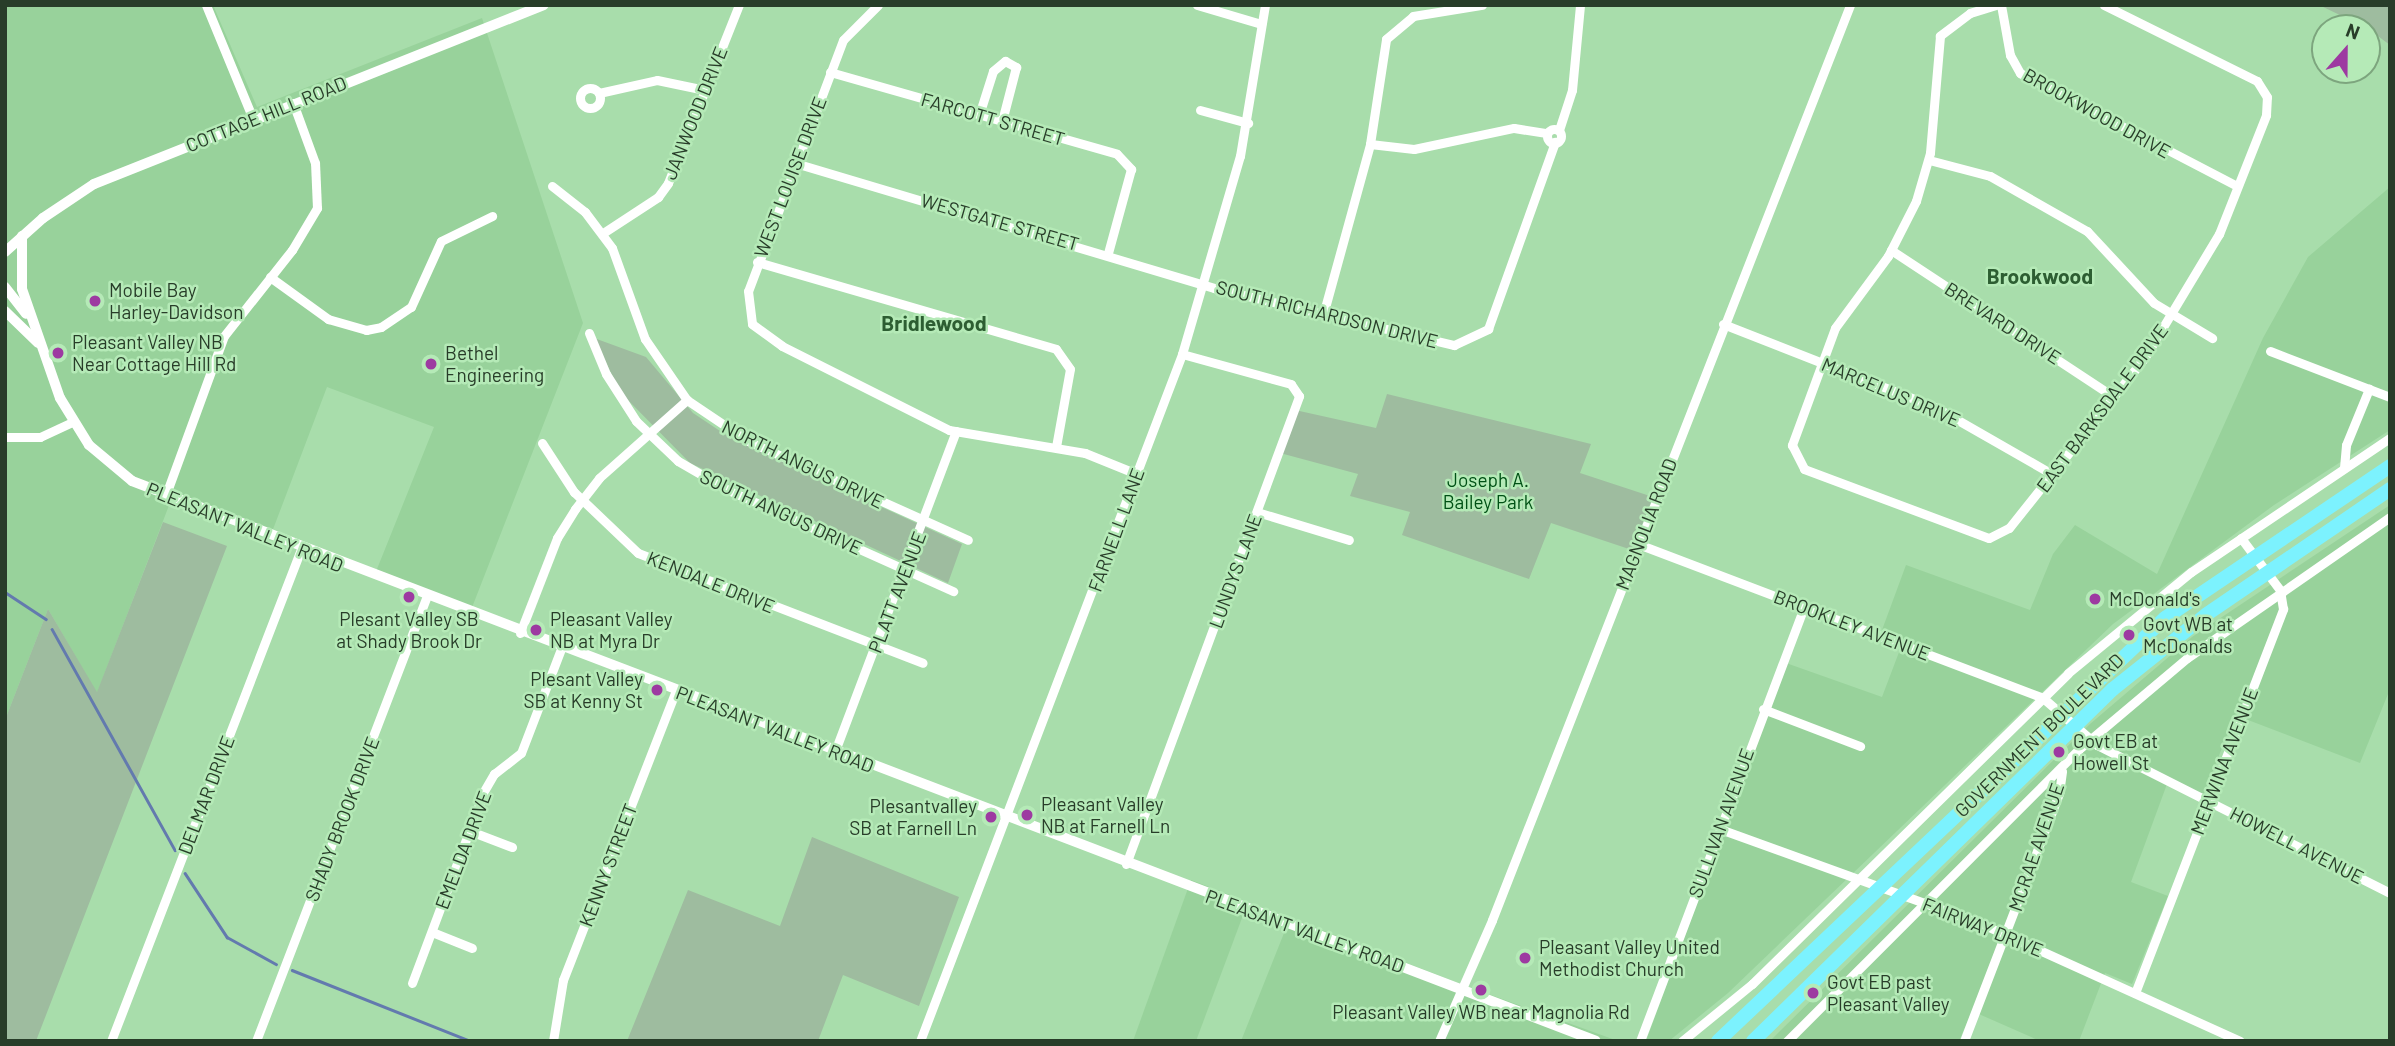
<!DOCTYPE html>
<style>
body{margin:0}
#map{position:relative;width:2395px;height:1046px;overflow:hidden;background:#a8ddab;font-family:Barlow,sans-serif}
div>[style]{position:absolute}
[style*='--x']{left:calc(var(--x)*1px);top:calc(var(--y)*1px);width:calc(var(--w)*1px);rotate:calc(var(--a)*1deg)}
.built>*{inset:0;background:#98d29b}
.green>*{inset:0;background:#9ebc9f}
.stream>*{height:2.5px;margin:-1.25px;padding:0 1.25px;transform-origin:1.25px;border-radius:1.25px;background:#637aae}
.minor>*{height:9px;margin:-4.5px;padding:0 4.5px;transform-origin:4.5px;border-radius:4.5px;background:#fff}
.minor>.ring{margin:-4.5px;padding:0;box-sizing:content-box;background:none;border:9px solid #fff;border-radius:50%}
.tertiary>*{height:10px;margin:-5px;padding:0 5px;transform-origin:5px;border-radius:5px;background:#fff}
.primary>*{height:14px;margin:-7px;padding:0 7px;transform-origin:7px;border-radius:7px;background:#7cf2fe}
.dots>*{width:19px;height:19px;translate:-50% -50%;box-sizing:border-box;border:4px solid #b5eab7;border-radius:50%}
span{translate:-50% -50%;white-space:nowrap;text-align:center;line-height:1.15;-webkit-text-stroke:5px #b5eab7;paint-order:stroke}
.street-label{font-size:19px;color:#283d29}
.poi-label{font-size:19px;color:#283d29}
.left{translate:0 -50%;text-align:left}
.right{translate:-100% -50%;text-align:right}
.park-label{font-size:19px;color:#005115}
.neighbourhood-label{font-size:21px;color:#2d5e32;font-weight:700}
.frame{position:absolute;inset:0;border:7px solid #283d29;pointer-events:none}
.north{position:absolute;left:2311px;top:14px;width:70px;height:70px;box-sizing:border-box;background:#b5eab7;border:2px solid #7da57e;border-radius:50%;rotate:21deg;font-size:19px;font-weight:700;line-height:28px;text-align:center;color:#283d29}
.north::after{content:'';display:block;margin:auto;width:24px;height:32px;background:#9d3aa1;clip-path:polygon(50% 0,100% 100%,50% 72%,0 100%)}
</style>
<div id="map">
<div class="built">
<div style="clip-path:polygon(5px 5px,213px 5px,257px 107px,482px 18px,583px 323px,471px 610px,375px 574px,434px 427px,327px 387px,272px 532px,173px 495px,97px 693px,48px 609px,5px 720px)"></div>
<div style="clip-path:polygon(2390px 187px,2390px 430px,2274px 505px,2113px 624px,1728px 993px,1669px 1041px,1646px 1041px,1786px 663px,1882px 697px,1904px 639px,1882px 630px,1906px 565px,2030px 610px,2053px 554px,2075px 525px,2157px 574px,2263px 338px,2308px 257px)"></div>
<div style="clip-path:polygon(2390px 505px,2390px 689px,2360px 763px,2235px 715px,2201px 801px,2167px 784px,2131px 882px,2168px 896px,2132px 984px,2105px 973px,2079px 1041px,2040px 1041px,1972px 1011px,1959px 1041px,1770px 1041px,2090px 724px,2192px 637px)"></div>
<div style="clip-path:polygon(1191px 880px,1248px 902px,1196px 1041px,1133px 1041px)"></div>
<div style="clip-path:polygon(1290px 918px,1469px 987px,1618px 1041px,1241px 1041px)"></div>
</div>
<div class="green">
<div style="clip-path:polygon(2319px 5px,2390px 5px,2390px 45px,2367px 28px)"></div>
<div style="clip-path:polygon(594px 338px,646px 357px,693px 413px,729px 437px,962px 544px,948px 583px,690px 463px,621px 393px)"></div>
<div style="clip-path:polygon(1387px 394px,1591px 444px,1580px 473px,1653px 497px,1632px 550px,1551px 523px,1529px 579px,1402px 535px,1410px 512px,1350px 496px,1358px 474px,1280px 453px,1295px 410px,1376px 428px)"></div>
<div style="clip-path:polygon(163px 522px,227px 546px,36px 1041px,5px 1041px,5px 720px,48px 609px,97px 692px)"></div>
<div style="clip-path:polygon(812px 837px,959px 897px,919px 1006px,843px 975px,818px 1041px,627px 1041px,688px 890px,780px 926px)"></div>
</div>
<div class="stream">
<div style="--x:5;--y:592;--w:49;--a:33.4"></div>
<div style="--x:52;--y:629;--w:253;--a:60.9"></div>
<div style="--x:185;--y:873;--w:77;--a:56.7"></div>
<div style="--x:227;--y:937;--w:56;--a:28.9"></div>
<div style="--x:292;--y:970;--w:192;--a:21.7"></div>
</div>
<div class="minor">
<div style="--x:206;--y:5;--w:123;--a:67.6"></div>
<div style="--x:878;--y:5;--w:49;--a:135"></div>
<div style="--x:843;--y:40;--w:268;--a:110.7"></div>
<div style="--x:748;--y:291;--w:33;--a:83"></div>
<div style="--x:752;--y:324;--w:37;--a:36"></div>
<div style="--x:782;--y:346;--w:187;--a:26.7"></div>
<div style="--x:949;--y:430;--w:138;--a:9.6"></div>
<div style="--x:1085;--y:453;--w:56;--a:22"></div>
<div style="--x:1197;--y:5;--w:67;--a:16.5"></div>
<div style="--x:1996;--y:5;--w:27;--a:163"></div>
<div style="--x:1970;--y:13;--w:38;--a:143"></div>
<div style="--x:1940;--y:36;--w:117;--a:94.9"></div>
<div style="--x:1930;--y:153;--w:50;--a:106.3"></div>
<div style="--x:1916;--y:201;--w:62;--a:117"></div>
<div style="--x:1888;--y:256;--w:89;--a:126.4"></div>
<div style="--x:1835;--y:328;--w:125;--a:110.2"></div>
<div style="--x:1792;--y:445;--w:27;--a:63"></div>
<div style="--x:1804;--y:469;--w:197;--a:20.5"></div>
<div style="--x:1989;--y:538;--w:22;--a:-27"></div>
<div style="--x:2009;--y:528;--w:218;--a:-51.5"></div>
<div style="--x:2145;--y:357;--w:144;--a:-59"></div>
<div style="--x:2219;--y:234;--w:128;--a:-68.4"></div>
<div style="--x:2266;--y:115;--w:18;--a:-87"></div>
<div style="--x:2267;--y:97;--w:19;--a:-122"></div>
<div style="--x:2257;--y:81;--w:171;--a:-153.6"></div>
<div style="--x:2001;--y:5;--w:51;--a:79.8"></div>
<div style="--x:2010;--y:55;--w:21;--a:61"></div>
<div style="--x:2020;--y:73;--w:245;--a:27.5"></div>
<div style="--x:830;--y:72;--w:298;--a:15.9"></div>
<div style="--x:1117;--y:154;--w:21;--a:47"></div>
<div style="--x:1131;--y:169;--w:87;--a:105.3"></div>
<div class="ring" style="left:580px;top:88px;width:11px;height:11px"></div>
<div style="--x:599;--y:93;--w:59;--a:-12.6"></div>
<div style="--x:657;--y:80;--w:49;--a:11.8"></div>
<div style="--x:1200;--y:110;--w:50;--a:15.2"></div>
<div style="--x:979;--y:115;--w:46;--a:-72.3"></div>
<div style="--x:993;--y:71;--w:16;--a:-40"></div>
<div style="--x:1005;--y:61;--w:13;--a:29"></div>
<div style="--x:1016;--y:67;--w:56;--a:104.5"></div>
<div class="ring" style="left:1547px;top:129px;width:5px;height:5px"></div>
<div style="--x:1559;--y:130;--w:42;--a:-72"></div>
<div style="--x:1572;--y:90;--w:85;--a:-84.6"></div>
<div style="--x:1370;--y:144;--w:44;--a:6.5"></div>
<div style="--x:1414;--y:149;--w:102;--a:-11.9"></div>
<div style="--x:1514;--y:128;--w:33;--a:9"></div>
<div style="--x:1929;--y:160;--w:63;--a:14.7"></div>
<div style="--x:1990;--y:176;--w:112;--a:29.6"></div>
<div style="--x:2087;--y:231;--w:98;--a:47.1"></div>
<div style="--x:2154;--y:303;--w:68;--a:31.1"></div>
<div style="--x:795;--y:163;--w:437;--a:16.6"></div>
<div style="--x:1214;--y:288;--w:247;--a:13.4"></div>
<div style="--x:1454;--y:345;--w:38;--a:-25"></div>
<div style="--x:1488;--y:329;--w:199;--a:-70.3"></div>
<div style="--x:552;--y:186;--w:42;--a:38.2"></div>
<div style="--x:585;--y:212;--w:45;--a:53.1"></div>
<div style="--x:612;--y:248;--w:97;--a:70.1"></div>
<div style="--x:645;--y:339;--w:74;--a:55.5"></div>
<div style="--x:687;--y:400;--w:73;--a:33.9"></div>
<div style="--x:748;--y:441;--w:241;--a:24.2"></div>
<div style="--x:603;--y:233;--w:66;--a:-33.2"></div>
<div style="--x:658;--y:197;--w:17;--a:-54"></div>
<div style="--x:668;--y:183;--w:192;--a:-68.3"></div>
<div style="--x:1891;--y:250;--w:267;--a:33.4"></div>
<div style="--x:757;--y:262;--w:311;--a:16.2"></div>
<div style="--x:1056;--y:349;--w:24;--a:55"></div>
<div style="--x:1070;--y:369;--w:79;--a:100.2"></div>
<div style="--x:270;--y:277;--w:72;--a:35.9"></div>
<div style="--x:328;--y:319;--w:40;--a:16"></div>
<div style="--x:366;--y:330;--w:15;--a:-11"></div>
<div style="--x:381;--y:327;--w:36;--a:-34"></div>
<div style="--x:411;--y:307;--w:72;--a:-65.6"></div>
<div style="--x:441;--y:241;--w:57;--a:-26.1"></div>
<div style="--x:1323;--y:315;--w:177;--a:-74.6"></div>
<div style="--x:1370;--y:144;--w:106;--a:-81.3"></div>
<div style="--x:1386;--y:39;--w:35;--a:-40"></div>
<div style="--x:1413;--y:16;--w:70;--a:-9.1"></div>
<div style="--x:1723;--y:324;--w:228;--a:21.4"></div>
<div style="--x:1935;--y:407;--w:135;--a:29.8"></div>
<div style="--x:589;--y:333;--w:44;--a:67.5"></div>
<div style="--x:606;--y:374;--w:56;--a:57.4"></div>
<div style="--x:636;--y:421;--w:58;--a:43.6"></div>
<div style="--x:678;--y:461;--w:58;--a:30.1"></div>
<div style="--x:728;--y:490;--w:247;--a:24.2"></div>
<div style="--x:2270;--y:351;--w:129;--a:21"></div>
<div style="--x:5;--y:437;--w:35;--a:0"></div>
<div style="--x:40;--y:437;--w:35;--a:-25"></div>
<div style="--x:542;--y:443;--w:59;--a:56.9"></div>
<div style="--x:574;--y:492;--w:88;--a:43.6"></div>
<div style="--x:638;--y:553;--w:305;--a:21.1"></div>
<div style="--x:2344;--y:468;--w:23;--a:-85"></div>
<div style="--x:2346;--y:445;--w:61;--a:-67.7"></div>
<div style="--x:165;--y:497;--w:171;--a:-69.9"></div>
<div style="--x:224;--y:336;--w:110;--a:-51.7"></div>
<div style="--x:292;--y:250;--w:49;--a:-59.2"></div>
<div style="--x:317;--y:208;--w:45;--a:-92.5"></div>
<div style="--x:315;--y:163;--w:64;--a:-110.1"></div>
<div style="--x:1257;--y:512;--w:96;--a:16.9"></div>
<div style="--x:1638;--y:544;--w:433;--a:20.8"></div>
<div style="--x:2043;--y:698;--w:72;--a:41"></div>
<div style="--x:2097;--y:745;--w:328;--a:26.8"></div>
<div style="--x:520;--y:633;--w:102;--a:-68.7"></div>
<div style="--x:557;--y:538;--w:34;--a:-58"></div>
<div style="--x:575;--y:509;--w:39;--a:-52"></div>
<div style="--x:599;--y:478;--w:118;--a:-41.6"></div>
<div style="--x:1763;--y:709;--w:104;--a:20.9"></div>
<div style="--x:835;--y:751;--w:342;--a:-69.3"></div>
<div style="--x:1720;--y:829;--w:279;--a:19.9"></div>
<div style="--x:1982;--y:924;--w:283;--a:24.4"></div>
<div style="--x:470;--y:831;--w:45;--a:20.9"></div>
<div style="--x:1126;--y:864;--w:499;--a:-69.7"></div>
<div style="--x:1299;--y:396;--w:14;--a:-124"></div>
<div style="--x:1291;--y:384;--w:113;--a:-164.6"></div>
<div style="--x:432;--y:932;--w:43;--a:21.8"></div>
<div style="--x:412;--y:983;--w:205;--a:-69.4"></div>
<div style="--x:484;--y:791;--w:20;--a:-60"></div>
<div style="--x:494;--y:774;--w:34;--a:-38"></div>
<div style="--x:521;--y:753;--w:111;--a:-69"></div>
<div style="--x:2135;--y:993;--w:412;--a:-68.9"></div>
<div style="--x:2283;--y:609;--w:19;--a:-99"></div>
<div style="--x:2280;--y:590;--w:65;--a:-126.9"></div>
<div style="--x:111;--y:1041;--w:527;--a:-68.88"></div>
<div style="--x:256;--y:1041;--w:475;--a:-69"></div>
<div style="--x:553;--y:1041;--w:62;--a:-80.7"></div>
<div style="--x:563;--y:980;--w:309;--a:-68.7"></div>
<div style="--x:920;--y:1041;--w:735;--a:-69.12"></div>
<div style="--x:1182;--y:354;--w:206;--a:-73.7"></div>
<div style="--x:1240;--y:156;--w:153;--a:-80.6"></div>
<div style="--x:1439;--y:1041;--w:132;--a:-66.3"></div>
<div style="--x:1492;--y:920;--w:983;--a:-68.63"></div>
<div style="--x:1640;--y:1041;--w:465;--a:-69.3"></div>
<div style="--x:1682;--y:1041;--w:90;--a:-39.2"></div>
<div style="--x:1752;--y:984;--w:443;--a:-44.5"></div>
<div style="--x:2068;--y:673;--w:159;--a:-39.4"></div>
<div style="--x:2191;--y:572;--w:240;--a:-34"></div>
<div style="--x:1787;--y:1041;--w:413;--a:-45"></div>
<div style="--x:2079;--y:749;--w:141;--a:-40.1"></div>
<div style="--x:2187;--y:658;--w:247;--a:-34.8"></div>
<div style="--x:1964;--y:1041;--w:266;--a:-69"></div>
<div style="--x:2059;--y:793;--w:22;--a:-82"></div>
</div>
<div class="tertiary">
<div style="--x:22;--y:236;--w:53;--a:90"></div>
<div style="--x:22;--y:289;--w:115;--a:70.8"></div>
<div style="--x:60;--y:398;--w:55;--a:58.3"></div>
<div style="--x:89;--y:445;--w:56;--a:39.9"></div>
<div style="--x:132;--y:481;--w:1567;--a:20.93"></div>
<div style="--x:5;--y:252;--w:51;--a:-41.8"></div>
<div style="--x:43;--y:218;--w:61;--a:-33.7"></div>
<div style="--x:94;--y:184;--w:484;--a:-21.7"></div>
<div style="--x:5;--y:287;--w:34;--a:52"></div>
<div style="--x:5;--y:311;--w:46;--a:44.1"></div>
</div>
<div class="primary">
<div style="--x:1718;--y:1041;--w:615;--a:-43.42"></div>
<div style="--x:2165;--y:618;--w:272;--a:-34"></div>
<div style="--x:1753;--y:1041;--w:503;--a:-44.36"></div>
<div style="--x:2113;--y:689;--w:120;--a:-38.6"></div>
<div style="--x:2207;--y:614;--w:222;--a:-34.3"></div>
</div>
<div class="dots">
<div style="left:95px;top:301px;background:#9d3aa1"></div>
<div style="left:58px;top:353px;background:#9d3aa1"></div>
<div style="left:431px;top:364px;background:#9d3aa1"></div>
<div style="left:409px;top:597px;background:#9d3aa1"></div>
<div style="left:2095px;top:599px;background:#9d3aa1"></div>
<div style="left:536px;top:630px;background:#9d3aa1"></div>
<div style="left:2129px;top:635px;background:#9d3aa1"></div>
<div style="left:657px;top:690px;background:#9d3aa1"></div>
<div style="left:2059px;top:752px;background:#9d3aa1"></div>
<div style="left:1027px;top:815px;background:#9d3aa1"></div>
<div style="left:991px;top:817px;background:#9d3aa1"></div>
<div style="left:1525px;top:958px;background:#9d3aa1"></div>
<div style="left:1481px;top:990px;background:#9d3aa1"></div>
<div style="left:1813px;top:993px;background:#9d3aa1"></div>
</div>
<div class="street-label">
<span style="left:695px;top:113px;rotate:-68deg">JANWOOD DRIVE</span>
<span style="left:2097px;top:113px;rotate:29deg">BROOKWOOD DRIVE</span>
<span style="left:266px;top:114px;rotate:-22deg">COTTAGE HILL ROAD</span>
<span style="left:993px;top:119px;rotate:16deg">FARCOTT STREET</span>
<span style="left:790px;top:177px;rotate:-69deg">WEST LOUISE DRIVE</span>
<span style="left:1000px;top:222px;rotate:16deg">WESTGATE STREET</span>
<span style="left:1327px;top:314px;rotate:14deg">SOUTH RICHARDSON DRIVE</span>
<span style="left:2003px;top:323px;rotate:33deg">BREVARD DRIVE</span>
<span style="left:1891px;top:392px;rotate:23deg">MARCELUS DRIVE</span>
<span style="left:2102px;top:408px;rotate:-53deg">EAST BARKSDALE DRIVE</span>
<span style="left:803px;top:464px;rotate:26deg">NORTH ANGUS DRIVE</span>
<span style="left:781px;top:512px;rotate:25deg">SOUTH ANGUS DRIVE</span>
<span style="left:1646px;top:524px;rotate:-69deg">MAGNOLIA ROAD</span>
<span style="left:245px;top:527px;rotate:22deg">PLEASANT VALLEY ROAD</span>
<span style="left:1116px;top:530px;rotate:-70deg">FARNELL LANE</span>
<span style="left:1235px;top:571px;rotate:-70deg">LUNDYS LANE</span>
<span style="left:711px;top:582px;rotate:22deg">KENDALE DRIVE</span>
<span style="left:897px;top:592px;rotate:-69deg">PLATT AVENUE</span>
<span style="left:1852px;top:625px;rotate:21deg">BROOKLEY AVENUE</span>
<span style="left:775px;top:729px;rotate:21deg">PLEASANT VALLEY ROAD</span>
<span style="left:2039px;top:735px;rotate:-44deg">GOVERNMENT BOULEVARD</span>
<span style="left:2224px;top:761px;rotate:-69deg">MERWINA AVENUE</span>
<span style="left:206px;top:795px;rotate:-69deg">DELMAR DRIVE</span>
<span style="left:342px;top:819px;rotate:-69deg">SHADY BROOK DRIVE</span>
<span style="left:1721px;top:823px;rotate:-70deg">SULLIVAN AVENUE</span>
<span style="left:2297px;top:845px;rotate:27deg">HOWELL AVENUE</span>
<span style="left:2036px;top:847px;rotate:-71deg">MCRAE AVENUE</span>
<span style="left:463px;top:850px;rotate:-69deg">EMELDA DRIVE</span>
<span style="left:608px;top:865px;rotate:-69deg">KENNY STREET</span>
<span style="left:1983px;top:927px;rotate:22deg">FAIRWAY DRIVE</span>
<span style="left:1305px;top:931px;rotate:20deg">PLEASANT VALLEY ROAD</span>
</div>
<div class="poi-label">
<span class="left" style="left:109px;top:301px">Mobile Bay<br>Harley-Davidson</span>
<span class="left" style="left:72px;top:353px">Pleasant Valley NB<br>Near Cottage Hill Rd</span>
<span class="left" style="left:445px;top:364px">Bethel<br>Engineering</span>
<span class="left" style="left:2109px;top:599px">McDonald's</span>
<span style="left:409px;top:630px">Plesant Valley SB<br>at Shady Brook Dr</span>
<span class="left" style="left:550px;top:630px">Pleasant Valley<br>NB at Myra Dr</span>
<span class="left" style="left:2143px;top:635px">Govt WB at<br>McDonalds</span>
<span class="right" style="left:643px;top:690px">Plesant Valley<br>SB at Kenny St</span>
<span class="left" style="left:2073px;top:752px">Govt EB at<br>Howell St</span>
<span class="left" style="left:1041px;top:815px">Pleasant Valley<br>NB at Farnell Ln</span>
<span class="right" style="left:977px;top:817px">Plesantvalley<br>SB at Farnell Ln</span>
<span class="left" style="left:1539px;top:958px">Pleasant Valley United<br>Methodist Church</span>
<span class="left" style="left:1827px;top:993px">Govt EB past<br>Pleasant Valley</span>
<span style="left:1481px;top:1012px">Pleasant Valley WB near Magnolia Rd</span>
</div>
<div class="park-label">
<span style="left:1488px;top:491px">Joseph A.<br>Bailey Park</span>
</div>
<div class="neighbourhood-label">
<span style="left:2040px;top:276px">Brookwood</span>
<span style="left:934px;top:323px">Bridlewood</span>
</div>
<div class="frame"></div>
<div class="north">N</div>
</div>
